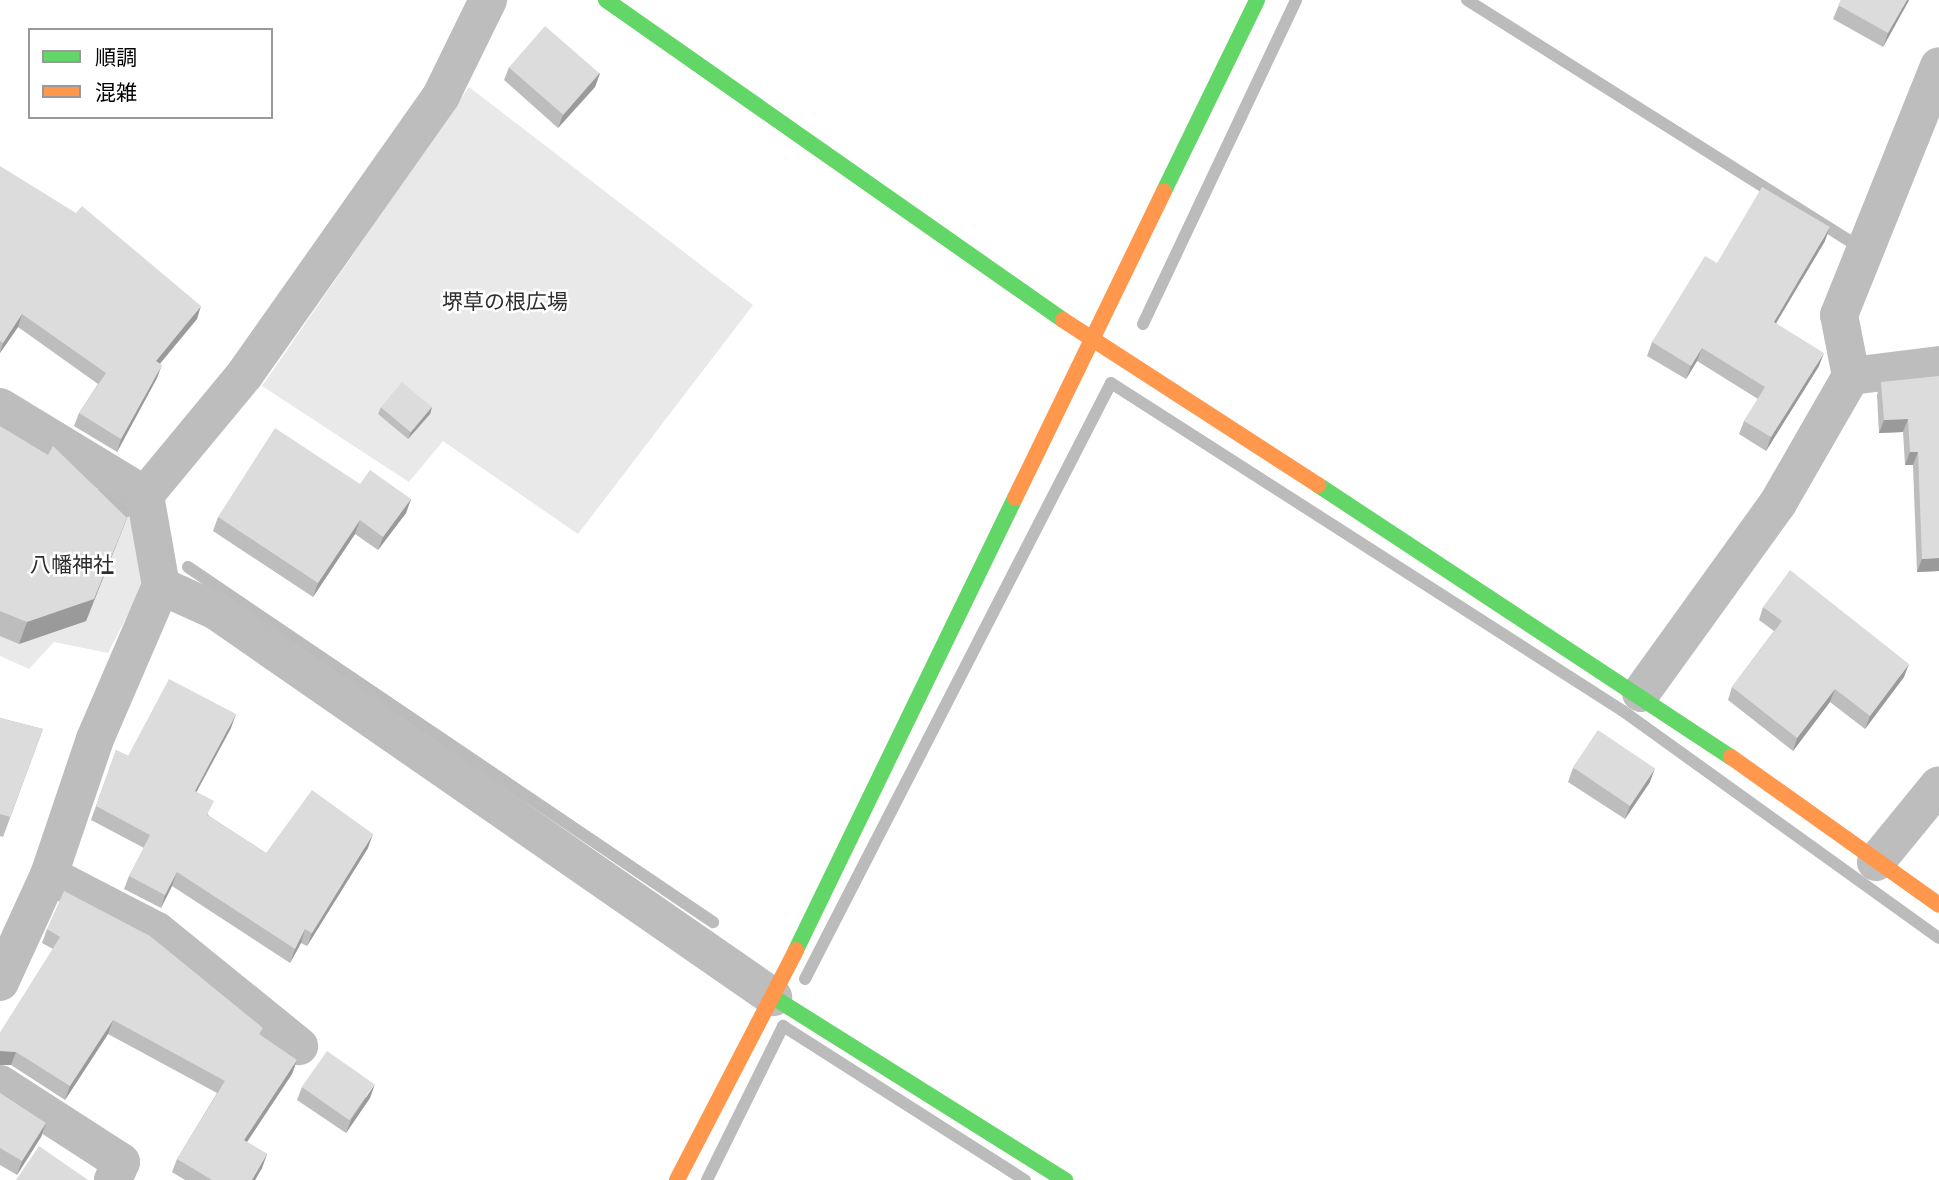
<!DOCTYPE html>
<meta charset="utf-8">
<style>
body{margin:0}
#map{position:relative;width:1939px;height:1180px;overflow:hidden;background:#fff;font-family:"Source Sans 3","Noto Sans JP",sans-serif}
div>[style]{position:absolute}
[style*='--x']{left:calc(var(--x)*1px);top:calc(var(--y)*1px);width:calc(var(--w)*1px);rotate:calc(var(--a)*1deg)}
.green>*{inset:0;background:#e9e9e9}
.stream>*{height:12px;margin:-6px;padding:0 6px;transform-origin:6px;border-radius:6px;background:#bbb}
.street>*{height:38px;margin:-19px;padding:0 19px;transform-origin:19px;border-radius:19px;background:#bdbdbd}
.fast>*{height:16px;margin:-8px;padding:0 8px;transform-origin:8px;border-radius:8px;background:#63d668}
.slow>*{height:16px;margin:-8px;padding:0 8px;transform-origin:8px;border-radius:8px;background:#ff974d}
.wall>*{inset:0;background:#bdbdbd}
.shaded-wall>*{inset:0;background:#9a9a9a}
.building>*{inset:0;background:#dcdcdc;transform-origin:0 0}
span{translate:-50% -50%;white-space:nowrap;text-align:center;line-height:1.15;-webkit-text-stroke:5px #fff;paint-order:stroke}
.park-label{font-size:21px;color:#2e2e2e}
.legend{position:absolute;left:28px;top:28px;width:245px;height:91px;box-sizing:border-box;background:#fff;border:2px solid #999;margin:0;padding:9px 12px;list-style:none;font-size:21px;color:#000}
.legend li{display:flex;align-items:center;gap:14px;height:35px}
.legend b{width:35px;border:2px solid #999}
</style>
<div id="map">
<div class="green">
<div style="clip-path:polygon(469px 87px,753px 305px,578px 534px,443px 441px,409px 482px,262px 386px)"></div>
<div style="clip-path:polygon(0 416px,136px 502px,147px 577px,108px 653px,54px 642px,29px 669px,0 656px)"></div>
</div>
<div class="stream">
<div style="--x:1467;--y:0;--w:460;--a:32.2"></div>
<div style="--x:1143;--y:324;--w:358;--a:-64.7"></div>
<div style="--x:99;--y:495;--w:31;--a:33"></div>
<div style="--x:188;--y:567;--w:634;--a:34.07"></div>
<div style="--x:805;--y:979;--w:670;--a:-62.82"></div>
<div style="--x:1111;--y:383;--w:608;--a:32.64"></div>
<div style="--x:1623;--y:711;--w:389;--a:35.7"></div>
<div style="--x:707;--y:1180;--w:172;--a:-63.7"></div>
<div style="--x:783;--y:1026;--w:287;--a:32.5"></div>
</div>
<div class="street">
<div style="--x:1851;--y:376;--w:89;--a:-7.1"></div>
<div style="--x:0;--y:407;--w:170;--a:31.3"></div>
<div style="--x:161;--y:586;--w:60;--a:24.4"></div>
<div style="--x:216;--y:611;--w:678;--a:34.72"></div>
<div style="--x:1641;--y:693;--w:234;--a:-54.2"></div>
<div style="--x:1778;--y:503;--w:146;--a:-60.1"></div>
<div style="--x:1851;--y:376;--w:62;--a:-101.1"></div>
<div style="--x:1839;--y:315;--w:268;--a:-68.1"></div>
<div style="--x:1876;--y:862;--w:99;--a:-50.7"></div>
<div style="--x:49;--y:875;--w:122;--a:27.4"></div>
<div style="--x:157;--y:931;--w:183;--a:39"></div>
<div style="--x:0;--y:982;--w:118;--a:-65.4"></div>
<div style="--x:49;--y:875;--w:144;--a:-71.3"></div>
<div style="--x:95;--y:739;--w:167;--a:-66.7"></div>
<div style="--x:161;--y:586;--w:92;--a:-100"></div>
<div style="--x:145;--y:495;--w:157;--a:-50.4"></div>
<div style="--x:245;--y:374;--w:340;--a:-54.8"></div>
<div style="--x:441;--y:96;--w:107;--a:-63.9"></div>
<div style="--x:0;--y:1084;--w:144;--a:32.8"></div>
<div style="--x:121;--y:1162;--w:20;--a:114"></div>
</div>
<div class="fast">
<div style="--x:606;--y:0;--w:558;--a:35"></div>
<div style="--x:1164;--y:191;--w:212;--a:-64"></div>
<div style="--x:1318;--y:485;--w:495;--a:33.4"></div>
<div style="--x:796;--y:950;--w:502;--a:-64.15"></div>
<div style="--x:773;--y:997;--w:345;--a:32.1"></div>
</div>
<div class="slow">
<div style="--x:1063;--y:320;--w:304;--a:32.9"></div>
<div style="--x:1015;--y:498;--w:341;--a:-64.1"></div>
<div style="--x:1731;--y:757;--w:255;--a:35.4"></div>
<div style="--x:677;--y:1180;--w:259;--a:-62.6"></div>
</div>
<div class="wall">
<div style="clip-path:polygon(1841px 0,1909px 0,1883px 47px,1833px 19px)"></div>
<div style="clip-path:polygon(509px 67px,600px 73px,595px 87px,558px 128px,504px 80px)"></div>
<div style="clip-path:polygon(0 166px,197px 319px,160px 364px,157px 378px,117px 452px,74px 426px,79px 413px,98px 384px,18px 327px,0 353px)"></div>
<div style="clip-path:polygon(1825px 241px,1776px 323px,1819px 366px,1766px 451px,1739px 434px,1744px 421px,1758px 399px,1697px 361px,1686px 379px,1647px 356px,1652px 342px,1717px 263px)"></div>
<div style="clip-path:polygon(1939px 376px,1939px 571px,1917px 572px,1913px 465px,1905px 465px,1903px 432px,1879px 433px,1877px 395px,1881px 382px)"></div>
<div style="clip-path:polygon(381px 407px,432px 407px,430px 414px,408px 439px,378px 414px)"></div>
<div style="clip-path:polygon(0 426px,127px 518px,86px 621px,19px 644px,0 636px)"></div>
<div style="clip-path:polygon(360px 484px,411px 499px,406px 513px,378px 550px,355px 534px,313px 597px,213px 531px,218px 517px)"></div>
<div style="clip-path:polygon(1763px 607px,1904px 677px,1865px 729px,1830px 702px,1793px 751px,1728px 700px,1732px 687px,1774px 631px,1759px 620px)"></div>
<div style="clip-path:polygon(0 718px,43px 729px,3px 837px,0 836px)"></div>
<div style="clip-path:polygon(231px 728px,196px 792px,209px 816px,266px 853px,368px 848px,307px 946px,301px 943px,290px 963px,172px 886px,161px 908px,124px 889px,129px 876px,144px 848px,91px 820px,116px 750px,128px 756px)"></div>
<div style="clip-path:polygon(1573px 768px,1650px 782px,1625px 819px,1568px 782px)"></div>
<div style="clip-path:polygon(47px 929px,263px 1028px,260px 1035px,297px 1060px,292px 1074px,247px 1142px,267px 1154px,262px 1168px,255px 1180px,185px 1180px,172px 1172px,177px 1159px,217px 1093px,108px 1034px,65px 1100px,11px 1065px,0 1065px,0 1033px,53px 949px,42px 943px)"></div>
<div style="clip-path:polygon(302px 1087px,370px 1098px,346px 1133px,297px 1100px)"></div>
<div style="clip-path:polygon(0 1093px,46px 1123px,41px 1137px,17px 1175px,0 1165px)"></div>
</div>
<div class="shaded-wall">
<div style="clip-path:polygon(1907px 0,1909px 0,1908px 2px,1883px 47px,1888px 33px)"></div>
<div style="clip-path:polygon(600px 73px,595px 87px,558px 128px,563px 115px)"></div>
<div style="clip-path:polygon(1830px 227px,1825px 241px,1769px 335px,1774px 322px)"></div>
<div style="clip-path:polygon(201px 306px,197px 319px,151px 374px,156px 361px)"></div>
<div style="clip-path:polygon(22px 314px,18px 327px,0 353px,3px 343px)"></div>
<div style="clip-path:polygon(1702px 348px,1697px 361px,1686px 379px,1691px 366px)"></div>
<div style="clip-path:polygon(1824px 353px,1819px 366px,1766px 451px,1771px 437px)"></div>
<div style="clip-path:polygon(162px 365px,157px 378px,117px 452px,121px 439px)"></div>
<div style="clip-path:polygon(432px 407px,430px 414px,408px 439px,411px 432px)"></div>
<div style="clip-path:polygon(1908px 419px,1903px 432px,1879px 433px,1884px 420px)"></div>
<div style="clip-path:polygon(1910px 452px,1918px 452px,1913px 465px,1905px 465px)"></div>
<div style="clip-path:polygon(411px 499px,406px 513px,378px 550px,383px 537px)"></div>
<div style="clip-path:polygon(127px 518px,86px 621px,19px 644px,27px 622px)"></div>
<div style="clip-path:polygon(360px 520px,355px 534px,313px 597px,318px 583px)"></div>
<div style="clip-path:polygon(1939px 558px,1939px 571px,1917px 572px,1922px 559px)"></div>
<div style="clip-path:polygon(1909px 664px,1904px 677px,1865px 729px,1870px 716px)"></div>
<div style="clip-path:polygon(1835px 689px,1830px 702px,1793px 751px,1797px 738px)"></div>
<div style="clip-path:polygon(236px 714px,231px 728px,190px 804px,195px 791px)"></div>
<div style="clip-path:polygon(1655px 768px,1650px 782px,1625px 819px,1630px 806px)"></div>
<div style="clip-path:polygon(373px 834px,368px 848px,307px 946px,312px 933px)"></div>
<div style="clip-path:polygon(177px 872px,172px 886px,161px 908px,165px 895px)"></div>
<div style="clip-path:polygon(305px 929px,301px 943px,290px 963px,295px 949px)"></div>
<div style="clip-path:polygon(113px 1020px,108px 1034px,65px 1100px,70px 1086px)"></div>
<div style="clip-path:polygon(0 1051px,16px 1052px,11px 1065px,0 1065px)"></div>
<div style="clip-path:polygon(297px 1060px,292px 1074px,239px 1154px,244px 1140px)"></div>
<div style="clip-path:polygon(375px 1084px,370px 1098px,346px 1133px,351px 1120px)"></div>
<div style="clip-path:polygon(46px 1123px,41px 1137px,17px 1175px,22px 1161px)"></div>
<div style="clip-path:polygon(267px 1154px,262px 1168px,255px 1180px,252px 1180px)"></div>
</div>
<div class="building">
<div style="clip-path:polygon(1841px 0,1907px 0,1888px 33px,1838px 5px)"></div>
<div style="left:545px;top:26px;width:72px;height:55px;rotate:41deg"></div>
<div style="clip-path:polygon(0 166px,76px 213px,82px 206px,201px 306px,156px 361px,162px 365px,121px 439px,79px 413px,106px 373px,22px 314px,3px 343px,0 341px)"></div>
<div style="clip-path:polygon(1762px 187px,1830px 227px,1774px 322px,1824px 353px,1771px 437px,1744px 421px,1765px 387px,1702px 348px,1691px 366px,1652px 342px,1705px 256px,1717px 263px)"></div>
<div style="clip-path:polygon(1939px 376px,1939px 558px,1922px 559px,1918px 452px,1910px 452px,1908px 419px,1884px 420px,1881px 382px)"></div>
<div style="left:402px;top:382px;width:39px;height:33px;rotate:40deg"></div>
<div style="clip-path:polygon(0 426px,48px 455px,53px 446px,127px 518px,94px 599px,27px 622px,0 611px)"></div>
<div style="clip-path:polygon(275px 428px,360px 484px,370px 470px,411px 499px,383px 537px,360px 520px,318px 583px,218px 517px)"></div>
<div style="clip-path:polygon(1790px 570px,1909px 664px,1870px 716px,1835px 689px,1797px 738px,1732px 687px,1782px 621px,1763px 607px)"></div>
<div style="clip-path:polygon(169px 679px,236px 714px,195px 791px,214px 801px,207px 815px,266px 853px,312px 790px,373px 834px,312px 933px,305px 929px,295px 949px,177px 872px,165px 895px,129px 876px,150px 835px,96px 806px,116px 750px,128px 756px)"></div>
<div style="clip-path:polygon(0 718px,43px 729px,10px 817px,0 814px)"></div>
<div style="left:1598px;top:730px;width:69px;height:45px;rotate:34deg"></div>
<div style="clip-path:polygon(64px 891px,150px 936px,263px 1028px,259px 1034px,297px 1060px,244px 1140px,267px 1154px,252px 1180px,212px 1180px,177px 1159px,225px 1081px,113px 1020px,70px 1086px,16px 1052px,0 1051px,0 1033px,60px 937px,47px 929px)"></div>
<div style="left:327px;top:1051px;width:58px;height:44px;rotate:35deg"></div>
<div style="clip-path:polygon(0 1093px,46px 1123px,22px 1161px,0 1148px)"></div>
<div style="clip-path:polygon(39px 1146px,88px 1180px,16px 1180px)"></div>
</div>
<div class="park-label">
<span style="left:505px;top:302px">堺草の根広場</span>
<span style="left:72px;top:565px">八幡神社</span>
</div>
<ul class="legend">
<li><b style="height:9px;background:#63d668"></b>順調</li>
<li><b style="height:9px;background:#ff974d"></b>混雑</li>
</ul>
</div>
